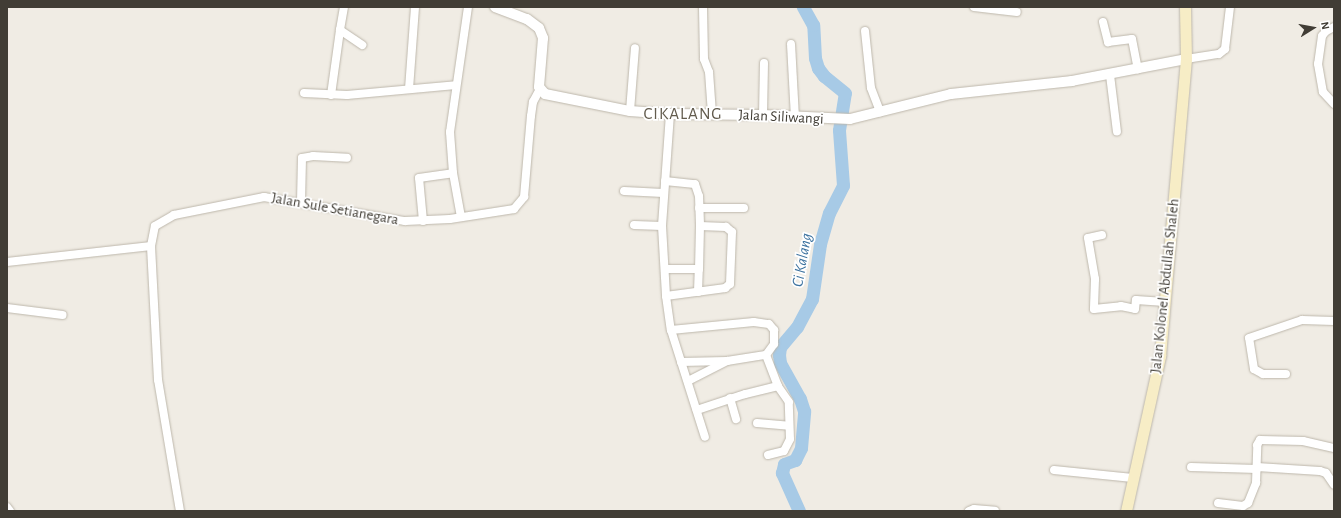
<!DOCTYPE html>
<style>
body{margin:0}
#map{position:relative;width:1341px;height:518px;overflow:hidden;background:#f0ece4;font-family:"Alegreya Sans",sans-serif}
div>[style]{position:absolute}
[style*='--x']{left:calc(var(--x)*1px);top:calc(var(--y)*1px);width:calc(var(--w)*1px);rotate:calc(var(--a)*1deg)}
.river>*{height:13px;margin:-6.5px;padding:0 6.5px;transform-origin:6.5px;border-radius:6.5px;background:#a7cae6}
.roads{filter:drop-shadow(0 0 1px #bdb7ab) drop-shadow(0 0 1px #bdb7ab)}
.minor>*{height:8px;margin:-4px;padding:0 4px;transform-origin:4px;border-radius:4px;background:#fff}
.tertiary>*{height:10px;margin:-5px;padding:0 5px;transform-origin:5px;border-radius:5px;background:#fff}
.secondary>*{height:11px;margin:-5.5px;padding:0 5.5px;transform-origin:5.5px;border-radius:5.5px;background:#f7edc6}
span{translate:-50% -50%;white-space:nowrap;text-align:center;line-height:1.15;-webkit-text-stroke:3.5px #fff;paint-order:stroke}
.street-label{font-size:15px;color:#413d35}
.water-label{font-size:16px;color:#3c729f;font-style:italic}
.quarter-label{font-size:17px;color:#625b4d;letter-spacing:1px}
.frame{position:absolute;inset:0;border:8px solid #413d35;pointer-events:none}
.north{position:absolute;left:1293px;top:8px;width:40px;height:40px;-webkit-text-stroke:3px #fff;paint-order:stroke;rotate:79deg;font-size:11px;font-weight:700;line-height:16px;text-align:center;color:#413d35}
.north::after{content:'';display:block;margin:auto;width:14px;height:18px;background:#413d35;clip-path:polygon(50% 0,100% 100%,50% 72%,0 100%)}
</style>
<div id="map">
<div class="river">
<div style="--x:799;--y:511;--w:42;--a:-114.1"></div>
<div style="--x:782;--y:473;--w:9;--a:-77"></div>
<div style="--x:784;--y:464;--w:12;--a:-20"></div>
<div style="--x:795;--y:460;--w:13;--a:-63"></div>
<div style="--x:801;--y:448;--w:37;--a:-85"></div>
<div style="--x:804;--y:411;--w:13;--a:-108"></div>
<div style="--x:800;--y:399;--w:41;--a:-119.1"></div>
<div style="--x:780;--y:363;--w:8;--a:-97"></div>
<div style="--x:779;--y:355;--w:8;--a:-83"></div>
<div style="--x:780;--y:347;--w:26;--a:-50"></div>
<div style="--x:797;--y:327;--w:32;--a:-62"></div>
<div style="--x:812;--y:299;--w:56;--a:-81.7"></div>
<div style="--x:820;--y:244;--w:32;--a:-74"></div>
<div style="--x:829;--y:213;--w:31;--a:-63"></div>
<div style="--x:843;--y:185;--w:55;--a:-94.2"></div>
<div style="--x:839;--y:130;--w:37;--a:-81"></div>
<div style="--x:845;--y:93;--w:27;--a:-141"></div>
<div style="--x:824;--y:76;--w:10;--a:-127"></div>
<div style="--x:818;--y:68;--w:10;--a:-107"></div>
<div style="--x:815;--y:58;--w:33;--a:-93"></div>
<div style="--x:813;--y:25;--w:21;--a:-119"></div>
</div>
<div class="roads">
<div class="minor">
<div style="--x:344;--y:7;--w:23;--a:100"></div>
<div style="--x:340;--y:30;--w:27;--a:34"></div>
<div style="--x:703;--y:7;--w:52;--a:88.9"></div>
<div style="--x:704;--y:59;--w:14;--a:69"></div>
<div style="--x:709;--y:72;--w:42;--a:85.9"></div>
<div style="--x:974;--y:7;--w:43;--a:6.6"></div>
<div style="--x:1103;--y:22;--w:21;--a:76"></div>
<div style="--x:1108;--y:42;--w:24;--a:-7"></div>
<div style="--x:1132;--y:39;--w:31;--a:79"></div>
<div style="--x:1334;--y:27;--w:9;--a:153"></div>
<div style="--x:1326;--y:31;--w:6;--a:129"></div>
<div style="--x:1322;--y:36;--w:28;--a:98"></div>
<div style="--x:1318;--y:64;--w:28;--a:80"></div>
<div style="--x:1323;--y:92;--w:16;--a:47"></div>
<div style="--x:865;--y:31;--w:57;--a:84"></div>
<div style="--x:871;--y:88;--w:26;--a:69"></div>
<div style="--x:791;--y:44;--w:73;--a:86.9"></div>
<div style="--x:1186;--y:59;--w:33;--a:-9"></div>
<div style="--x:1219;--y:54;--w:8;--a:-40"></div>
<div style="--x:1225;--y:49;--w:42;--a:-83.2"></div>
<div style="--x:1110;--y:75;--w:57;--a:83"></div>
<div style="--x:409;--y:89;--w:82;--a:-85.8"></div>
<div style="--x:304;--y:93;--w:43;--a:2.7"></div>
<div style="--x:347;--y:95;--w:109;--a:-5.2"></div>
<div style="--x:331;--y:95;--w:66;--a:-82.1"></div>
<div style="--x:630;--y:111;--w:63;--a:-85.5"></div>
<div style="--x:670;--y:114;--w:112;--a:94.1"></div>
<div style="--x:662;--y:226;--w:70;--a:86.7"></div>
<div style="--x:666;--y:296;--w:34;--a:82"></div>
<div style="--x:671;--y:330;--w:112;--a:72.4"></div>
<div style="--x:763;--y:115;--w:52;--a:-88.9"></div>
<div style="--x:665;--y:181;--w:30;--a:6"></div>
<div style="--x:695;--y:184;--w:13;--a:72"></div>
<div style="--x:699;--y:196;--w:30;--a:88"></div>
<div style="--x:700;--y:226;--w:43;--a:91.3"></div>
<div style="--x:699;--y:269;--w:34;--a:180"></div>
<div style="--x:624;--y:191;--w:39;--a:3"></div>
<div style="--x:301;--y:202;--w:44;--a:-88.7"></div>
<div style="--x:302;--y:158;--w:11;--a:-10"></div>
<div style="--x:313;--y:156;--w:34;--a:3"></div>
<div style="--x:699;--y:208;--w:45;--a:0"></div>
<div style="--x:461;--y:217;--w:45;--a:-100.3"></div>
<div style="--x:453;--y:173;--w:41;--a:-94.2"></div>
<div style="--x:450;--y:132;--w:126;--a:-81.8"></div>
<div style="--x:423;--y:221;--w:43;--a:-95.3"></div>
<div style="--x:419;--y:178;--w:34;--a:-8"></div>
<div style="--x:634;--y:225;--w:28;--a:2"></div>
<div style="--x:1102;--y:235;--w:14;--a:168"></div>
<div style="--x:1088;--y:238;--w:42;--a:80.3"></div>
<div style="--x:1095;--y:279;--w:30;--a:92"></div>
<div style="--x:1094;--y:309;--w:27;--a:-6"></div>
<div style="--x:1121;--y:306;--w:14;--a:12"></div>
<div style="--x:1135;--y:309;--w:9;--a:-84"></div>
<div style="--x:1136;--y:300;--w:29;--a:4"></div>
<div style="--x:7;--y:262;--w:145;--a:-6.3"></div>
<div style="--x:698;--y:292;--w:23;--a:-88"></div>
<div style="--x:666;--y:296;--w:60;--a:-7.7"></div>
<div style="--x:725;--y:288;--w:6;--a:-39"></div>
<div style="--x:730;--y:284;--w:52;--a:-87.8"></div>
<div style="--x:732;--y:232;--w:8;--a:-140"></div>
<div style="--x:726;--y:227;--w:26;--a:-178"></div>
<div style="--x:7;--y:308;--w:56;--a:7.1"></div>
<div style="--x:671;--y:330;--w:83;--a:-5.5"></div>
<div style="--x:754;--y:322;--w:15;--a:8"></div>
<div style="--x:769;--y:324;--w:8;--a:50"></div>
<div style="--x:774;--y:330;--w:14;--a:90"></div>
<div style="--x:774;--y:344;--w:14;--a:126"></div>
<div style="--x:766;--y:355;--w:33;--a:69"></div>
<div style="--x:778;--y:386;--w:34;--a:166"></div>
<div style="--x:745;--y:394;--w:51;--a:161.6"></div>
<div style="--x:681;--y:362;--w:46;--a:-1.2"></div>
<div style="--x:727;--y:361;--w:39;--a:-9"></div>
<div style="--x:1286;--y:374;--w:23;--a:180"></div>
<div style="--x:1263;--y:374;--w:10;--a:-151"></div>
<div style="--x:1254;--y:369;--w:31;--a:-99"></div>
<div style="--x:1249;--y:338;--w:56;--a:-18.8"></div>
<div style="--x:1302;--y:320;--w:32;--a:2"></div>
<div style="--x:688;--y:381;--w:44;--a:-27.1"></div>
<div style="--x:730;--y:398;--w:22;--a:74"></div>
<div style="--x:757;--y:423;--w:32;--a:5"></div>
<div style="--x:768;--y:455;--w:16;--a:-14"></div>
<div style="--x:784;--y:451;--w:13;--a:-63"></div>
<div style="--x:790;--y:439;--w:37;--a:-92"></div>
<div style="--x:789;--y:402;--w:19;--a:-125"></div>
<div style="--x:1191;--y:467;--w:66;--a:1.7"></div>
<div style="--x:1257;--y:467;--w:63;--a:3.6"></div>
<div style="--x:1320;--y:471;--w:6;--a:18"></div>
<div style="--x:1326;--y:473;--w:14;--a:56"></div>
<div style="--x:1054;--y:470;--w:79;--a:5.8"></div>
<div style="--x:1218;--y:503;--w:25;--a:7"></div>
<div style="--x:1243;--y:506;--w:6;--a:-31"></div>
<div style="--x:1248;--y:503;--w:22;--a:-68"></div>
<div style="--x:1256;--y:483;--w:38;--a:-88"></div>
<div style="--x:1257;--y:445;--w:6;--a:-59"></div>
<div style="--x:1260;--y:440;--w:43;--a:1.3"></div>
<div style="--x:1303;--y:441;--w:32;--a:13"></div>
<div style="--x:7;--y:507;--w:5;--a:53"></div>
<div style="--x:180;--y:511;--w:133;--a:-99.5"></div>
<div style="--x:158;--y:380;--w:134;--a:-93"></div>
<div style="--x:151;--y:246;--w:20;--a:-79"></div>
<div style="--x:155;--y:226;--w:22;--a:-30"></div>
<div style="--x:174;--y:215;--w:92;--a:-11.3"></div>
<div style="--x:264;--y:197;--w:143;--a:9.7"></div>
<div style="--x:405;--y:221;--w:45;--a:-2.5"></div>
<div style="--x:450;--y:219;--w:65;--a:-8.9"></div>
<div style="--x:514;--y:209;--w:16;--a:-50"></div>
<div style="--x:524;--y:197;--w:81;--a:-85.1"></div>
<div style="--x:531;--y:116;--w:14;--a:-82"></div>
<div style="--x:533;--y:102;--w:15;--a:-62"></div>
<div style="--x:969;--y:511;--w:5;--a:-22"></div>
<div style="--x:974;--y:509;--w:21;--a:5"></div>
</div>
<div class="tertiary">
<div style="--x:495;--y:7;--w:34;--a:21"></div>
<div style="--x:527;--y:19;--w:15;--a:37"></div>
<div style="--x:539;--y:28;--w:11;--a:68"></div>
<div style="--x:543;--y:38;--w:49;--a:94.7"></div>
<div style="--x:539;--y:87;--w:9;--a:49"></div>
<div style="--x:545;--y:94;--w:87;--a:11.3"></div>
<div style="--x:630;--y:111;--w:40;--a:4.3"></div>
<div style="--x:670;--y:114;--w:93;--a:0.6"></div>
<div style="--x:763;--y:115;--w:87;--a:2.6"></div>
<div style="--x:850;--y:119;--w:104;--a:-13.9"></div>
<div style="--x:951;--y:94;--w:122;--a:-6.1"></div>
<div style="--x:1072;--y:81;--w:116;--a:-10.9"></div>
</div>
<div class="secondary">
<div style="--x:1126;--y:511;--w:159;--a:-77.6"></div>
<div style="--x:1160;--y:356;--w:298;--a:-85"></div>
<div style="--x:1186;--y:59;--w:52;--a:-91.1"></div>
</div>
</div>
<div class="street-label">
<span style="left:781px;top:117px;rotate:3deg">Jalan Siliwangi</span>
<span style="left:335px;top:209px;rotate:10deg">Jalan Sule Setianegara</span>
<span style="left:1165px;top:286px;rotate:-84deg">Jalan Kolonel Abdullah Shaleh</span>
</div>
<div class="water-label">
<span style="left:802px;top:260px;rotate:-80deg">Ci Kalang</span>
</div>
<div class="quarter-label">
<span style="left:683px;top:114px">CIKALANG</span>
</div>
<div class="frame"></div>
<div class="north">N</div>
</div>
